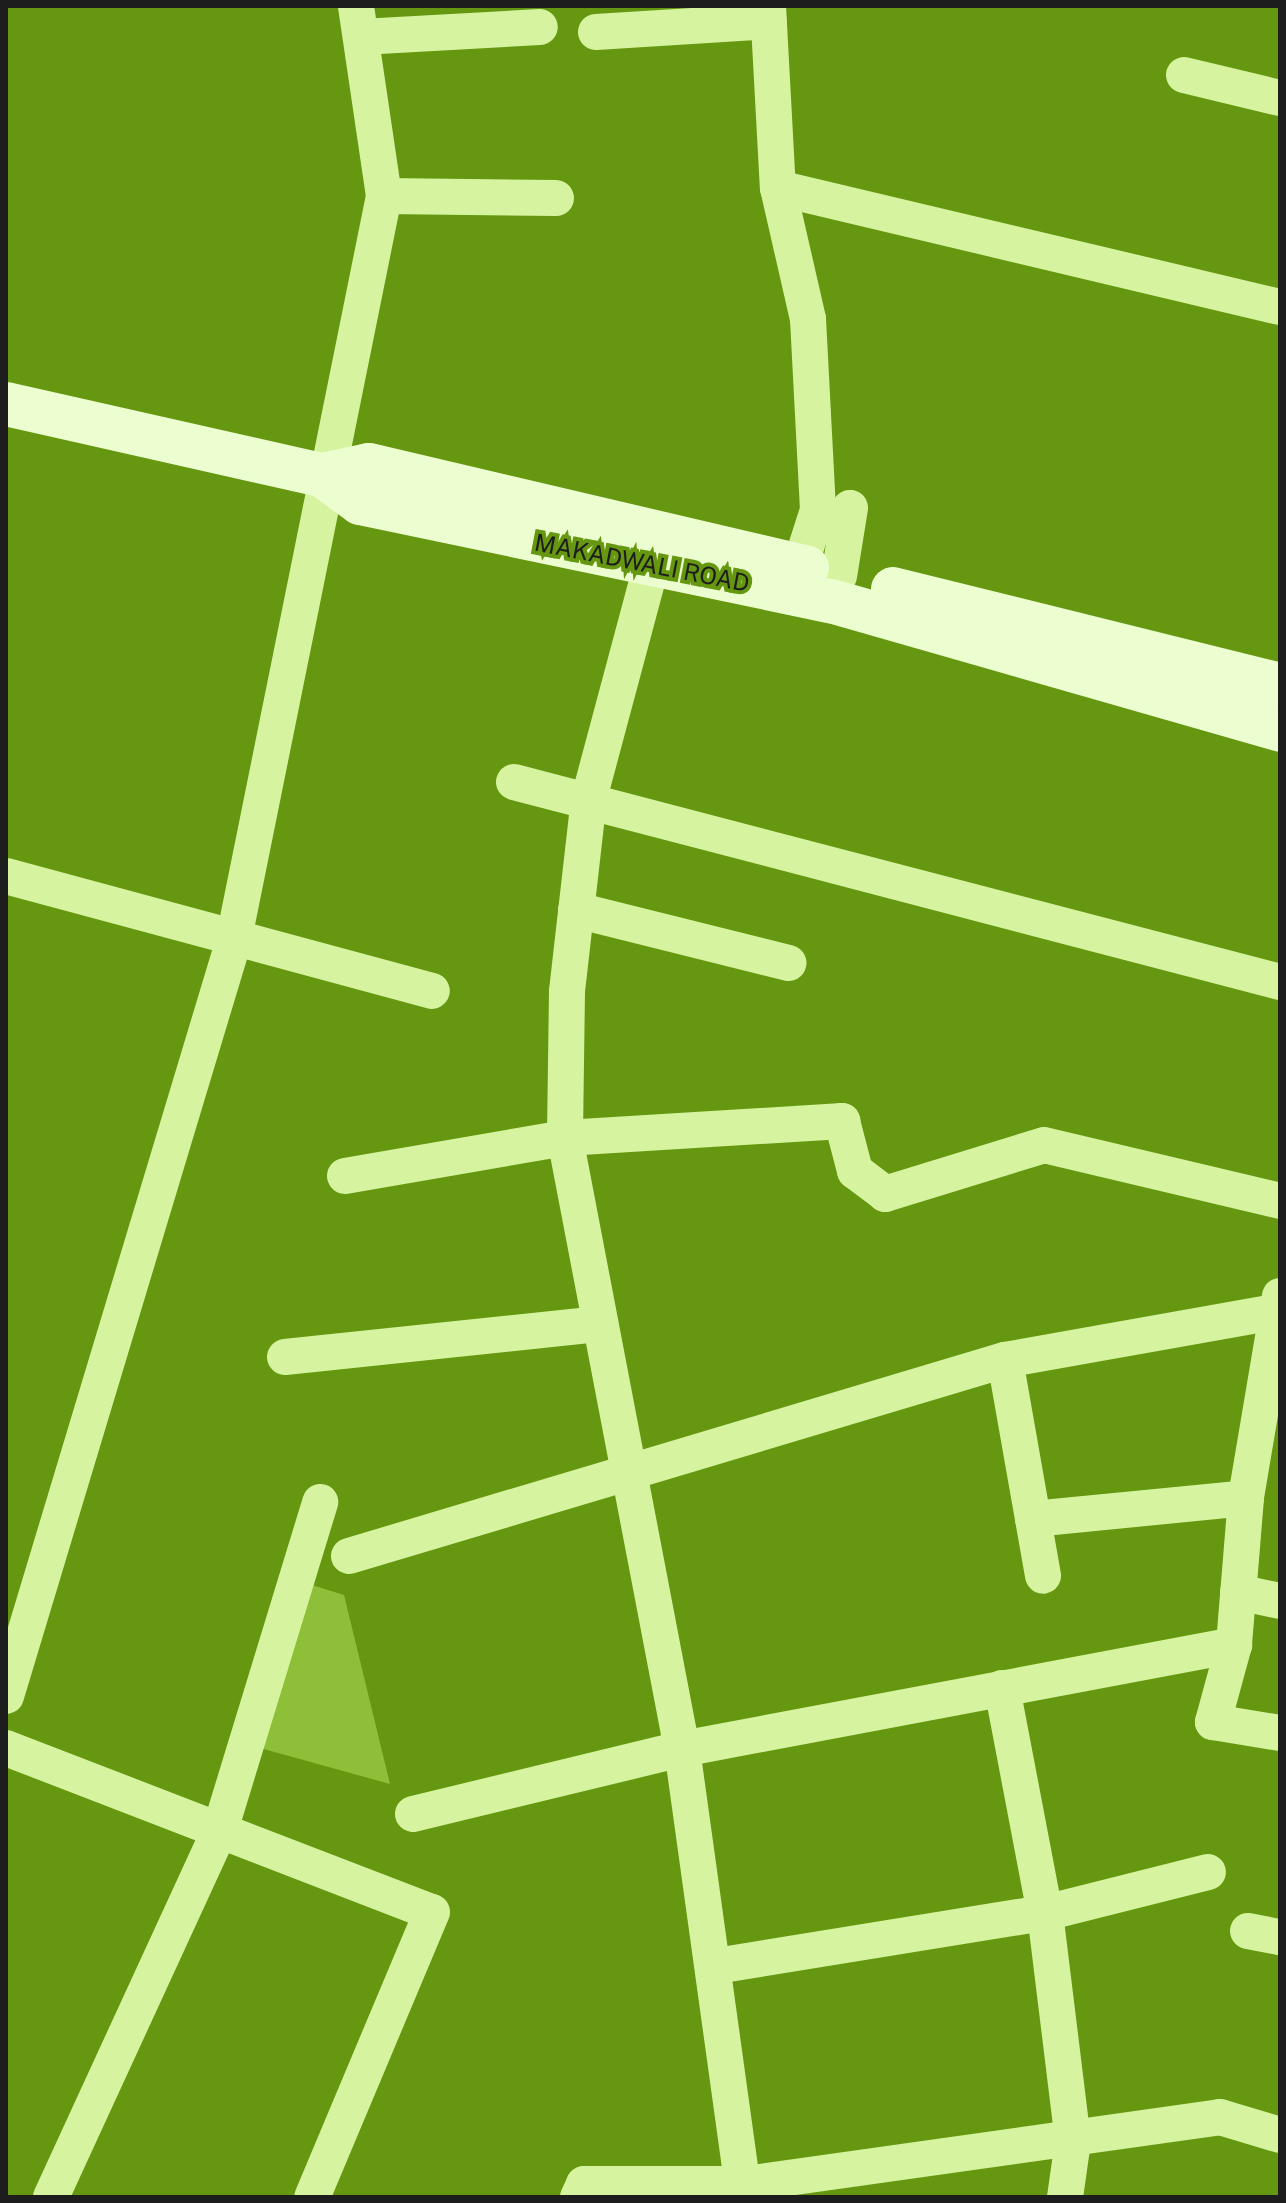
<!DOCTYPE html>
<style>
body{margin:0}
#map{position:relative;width:1286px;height:2203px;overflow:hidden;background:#659710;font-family:"Public Sans",sans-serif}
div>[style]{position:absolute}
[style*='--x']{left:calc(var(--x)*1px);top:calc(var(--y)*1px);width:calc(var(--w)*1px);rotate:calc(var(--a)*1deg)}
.building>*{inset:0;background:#8ebf38}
.street>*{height:36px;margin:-18px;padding:0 18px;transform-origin:18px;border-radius:18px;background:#d6f49f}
.secondary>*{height:44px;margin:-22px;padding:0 22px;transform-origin:22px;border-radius:22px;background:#ecfdcf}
span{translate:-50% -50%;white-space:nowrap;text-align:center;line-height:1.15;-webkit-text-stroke:8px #659710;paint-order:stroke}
.street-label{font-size:24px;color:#1d1d1d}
.frame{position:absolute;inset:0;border:8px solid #1d1d1d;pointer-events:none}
</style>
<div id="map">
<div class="building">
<div style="clip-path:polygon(309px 1584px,344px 1595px,390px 1784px,260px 1748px)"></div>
</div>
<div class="street">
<div style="--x:768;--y:6;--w:182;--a:86.9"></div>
<div style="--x:778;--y:188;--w:134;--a:77.1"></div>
<div style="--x:808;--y:319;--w:191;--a:87"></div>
<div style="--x:818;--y:510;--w:59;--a:107.8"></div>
<div style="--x:596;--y:32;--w:173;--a:-3.6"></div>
<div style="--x:361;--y:37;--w:179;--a:-3.2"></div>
<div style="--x:1184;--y:75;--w:99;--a:13.5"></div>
<div style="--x:778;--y:188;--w:516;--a:13.34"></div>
<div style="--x:384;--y:196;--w:172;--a:0.7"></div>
<div style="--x:659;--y:537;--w:270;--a:105"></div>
<div style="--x:589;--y:798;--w:194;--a:96.5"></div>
<div style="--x:567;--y:991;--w:147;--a:90.8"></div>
<div style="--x:565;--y:1138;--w:622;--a:79.16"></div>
<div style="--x:682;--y:1749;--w:452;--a:82.1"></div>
<div style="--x:839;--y:576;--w:69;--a:-80.8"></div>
<div style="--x:514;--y:782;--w:792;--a:14.63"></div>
<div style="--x:6;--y:876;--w:441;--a:15.1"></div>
<div style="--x:576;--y:910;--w:219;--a:14"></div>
<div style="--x:345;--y:1176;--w:223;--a:-9.8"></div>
<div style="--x:565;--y:1138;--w:278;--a:-3.5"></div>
<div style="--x:842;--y:1121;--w:52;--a:75.4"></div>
<div style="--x:855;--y:1171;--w:38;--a:37"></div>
<div style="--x:885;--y:1194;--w:166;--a:-17.1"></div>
<div style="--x:1044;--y:1145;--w:243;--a:13.3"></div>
<div style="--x:1280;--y:1296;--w:205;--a:99.6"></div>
<div style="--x:1246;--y:1498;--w:147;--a:94.7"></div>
<div style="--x:1234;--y:1645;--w:80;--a:105.3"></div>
<div style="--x:1213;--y:1722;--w:68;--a:9.3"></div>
<div style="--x:285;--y:1357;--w:317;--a:-6"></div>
<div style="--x:1005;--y:1360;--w:219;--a:80"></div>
<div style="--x:1033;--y:1519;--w:214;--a:-5.6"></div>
<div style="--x:349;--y:1556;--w:685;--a:-16.64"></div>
<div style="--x:1005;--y:1360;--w:274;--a:-10.1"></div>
<div style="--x:1238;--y:1592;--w:43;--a:12.1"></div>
<div style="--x:1002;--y:1688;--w:229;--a:79.2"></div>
<div style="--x:1045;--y:1913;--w:230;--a:83"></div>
<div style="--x:1073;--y:2141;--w:57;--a:98.1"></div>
<div style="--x:6;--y:1696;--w:786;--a:-73.22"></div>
<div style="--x:233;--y:943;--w:762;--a:-78.57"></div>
<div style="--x:384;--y:196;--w:192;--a:-98.4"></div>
<div style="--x:6;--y:1748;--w:456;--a:21.1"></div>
<div style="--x:432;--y:1912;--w:309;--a:112.8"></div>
<div style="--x:413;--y:1814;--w:277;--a:-13.6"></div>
<div style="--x:682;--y:1749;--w:562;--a:-10.67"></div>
<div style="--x:1248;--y:1931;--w:33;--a:11"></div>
<div style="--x:716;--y:1966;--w:333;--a:-9.2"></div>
<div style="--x:1045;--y:1913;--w:168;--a:-14.1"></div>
<div style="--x:51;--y:2197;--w:404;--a:-65.3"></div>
<div style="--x:220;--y:1830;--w:343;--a:-73"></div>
<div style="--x:578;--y:2197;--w:14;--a:-65"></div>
<div style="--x:584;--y:2184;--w:161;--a:0"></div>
<div style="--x:745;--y:2184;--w:480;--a:-8"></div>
<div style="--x:1220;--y:2117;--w:63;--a:16.7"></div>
</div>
<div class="secondary">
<div style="--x:6;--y:404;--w:324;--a:12.7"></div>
<div style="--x:322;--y:475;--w:47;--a:36.4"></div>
<div style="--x:360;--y:503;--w:481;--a:11.8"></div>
<div style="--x:831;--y:601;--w:467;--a:16"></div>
<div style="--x:322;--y:475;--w:48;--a:-12"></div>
<div style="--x:369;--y:465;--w:450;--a:13.2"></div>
<div style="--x:893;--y:589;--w:399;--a:13.9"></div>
</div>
<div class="street-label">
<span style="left:642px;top:563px;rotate:11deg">MAKADWALI ROAD</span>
</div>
<div class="frame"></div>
</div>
